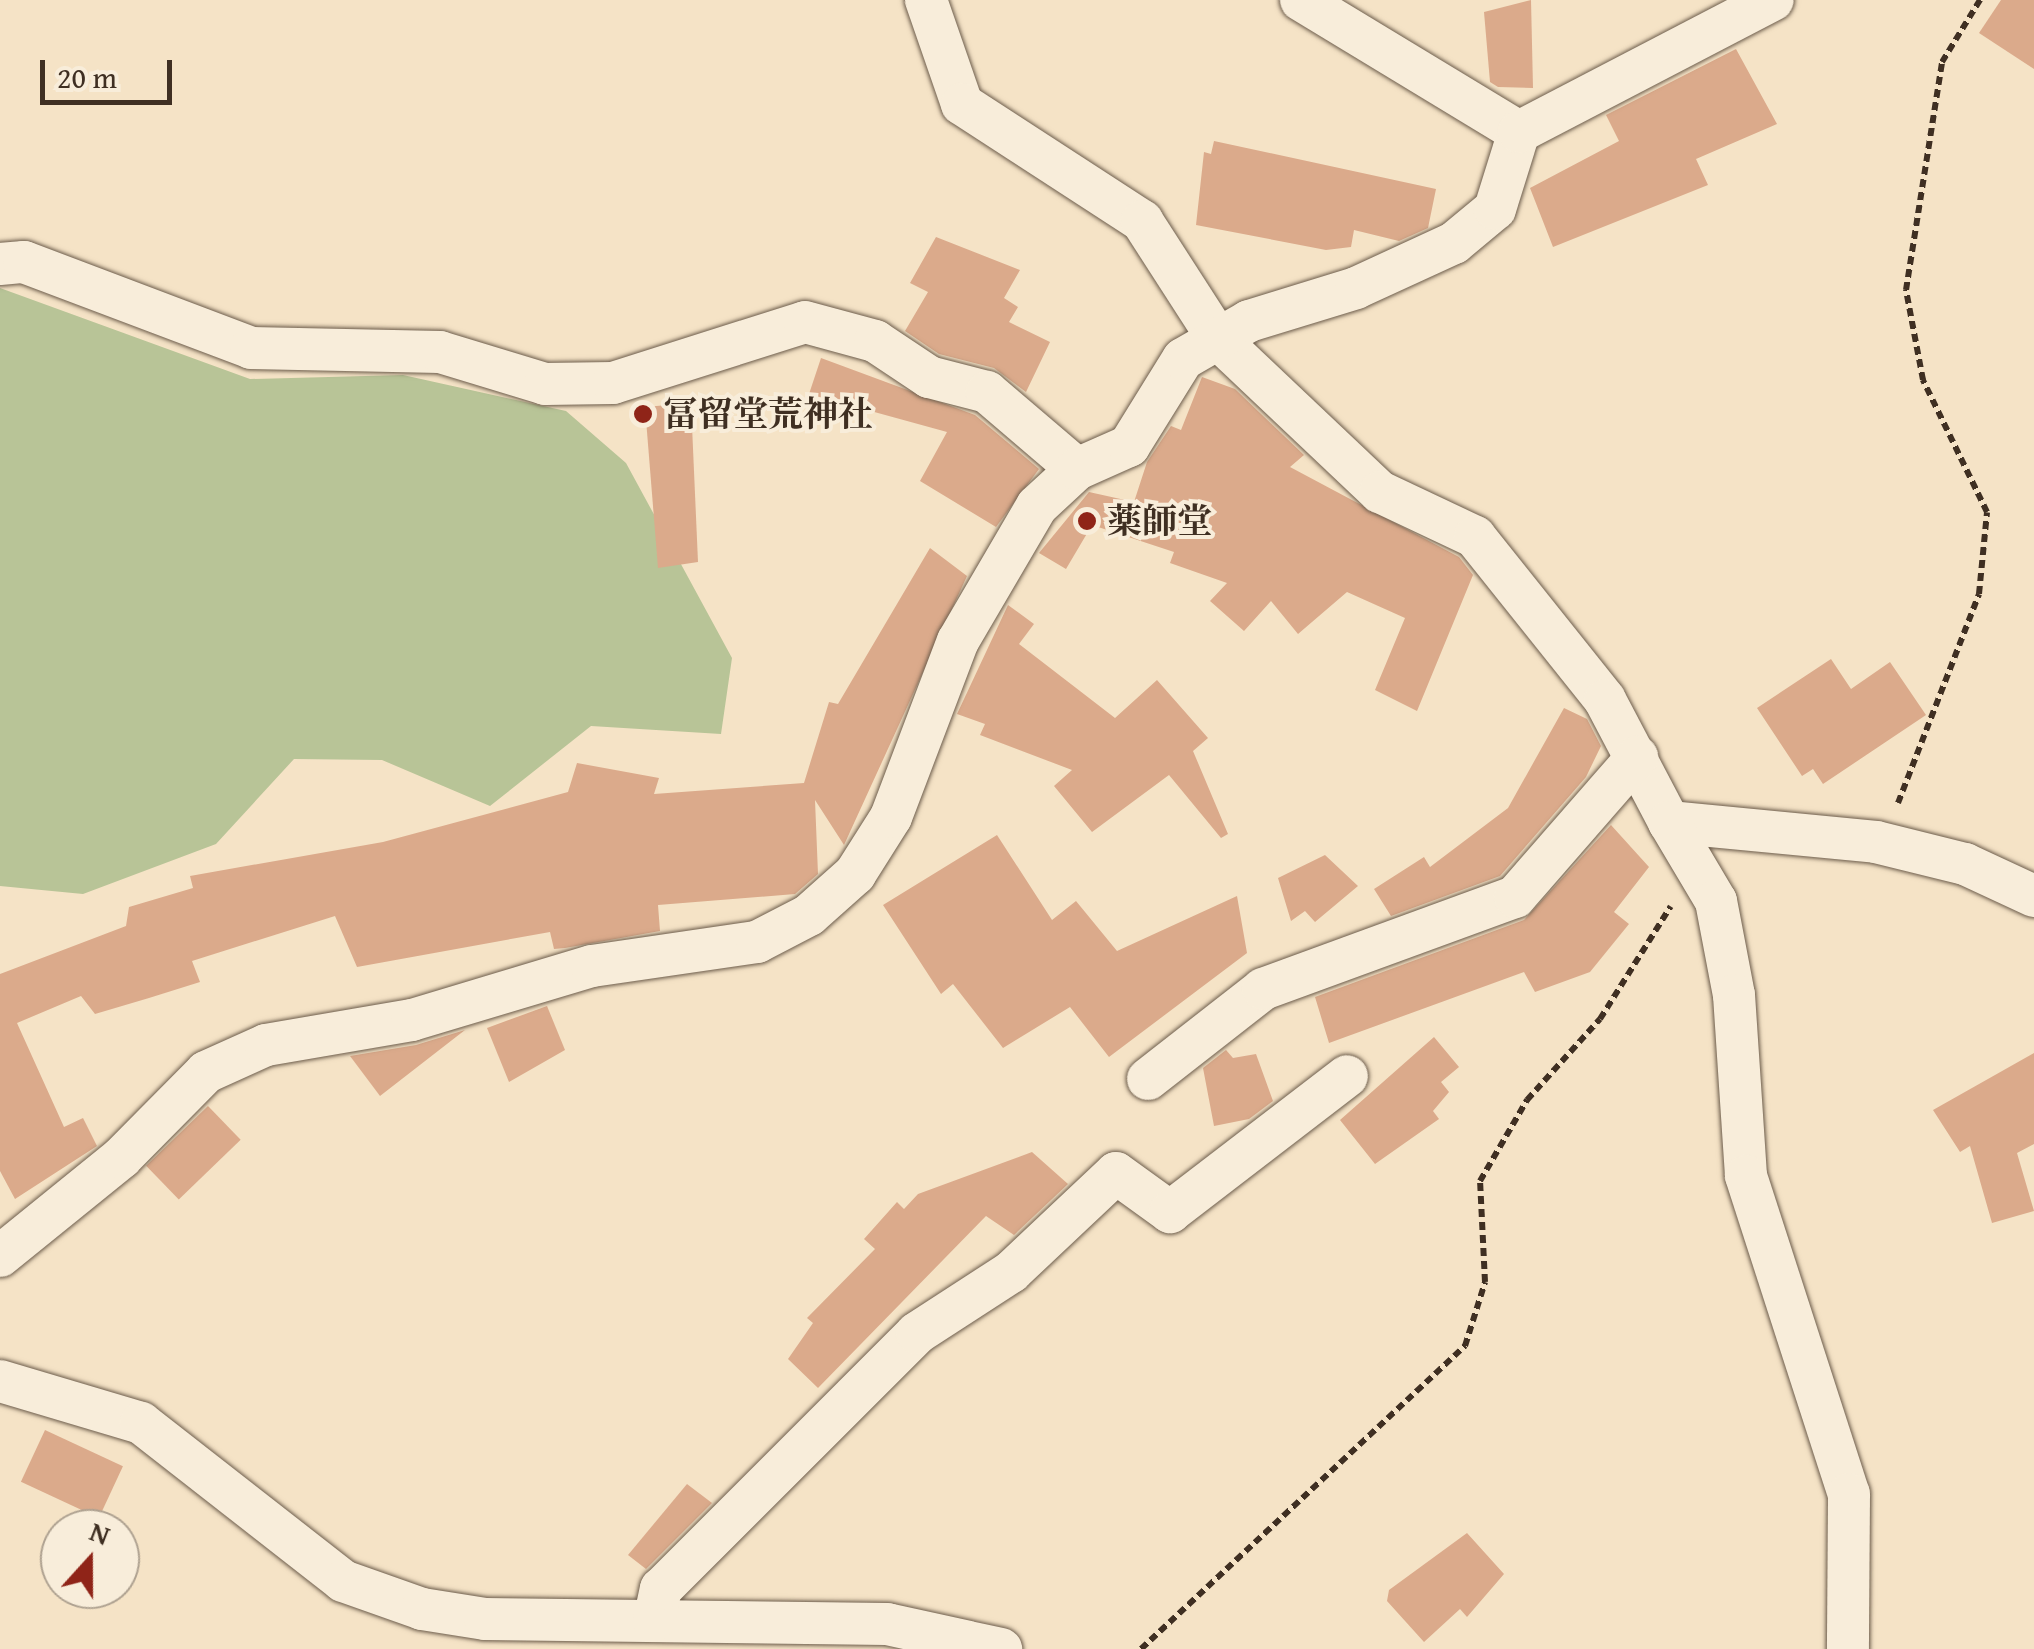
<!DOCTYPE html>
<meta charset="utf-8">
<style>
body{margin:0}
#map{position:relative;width:2034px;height:1649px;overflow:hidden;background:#f5e3c6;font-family:"Gentium Book Plus","Noto Serif JP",serif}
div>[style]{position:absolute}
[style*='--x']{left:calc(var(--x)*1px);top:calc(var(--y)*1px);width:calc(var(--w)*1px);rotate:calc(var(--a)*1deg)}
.green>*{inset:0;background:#b8c497}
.building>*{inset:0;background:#dbaa8b;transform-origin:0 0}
.path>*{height:6px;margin-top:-3px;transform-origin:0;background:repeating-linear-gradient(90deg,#3f2f22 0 8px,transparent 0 13px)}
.roads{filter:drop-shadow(0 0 2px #6c5c4b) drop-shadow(0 0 2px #6c5c4b)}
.street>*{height:42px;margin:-21px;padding:0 21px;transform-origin:21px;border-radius:21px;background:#f8edda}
.dots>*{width:28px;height:28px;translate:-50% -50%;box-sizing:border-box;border:5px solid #f8edda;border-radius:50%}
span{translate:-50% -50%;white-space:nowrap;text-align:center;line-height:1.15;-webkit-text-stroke:8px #f8edda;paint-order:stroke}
.poi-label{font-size:35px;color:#3f2f22;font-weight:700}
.left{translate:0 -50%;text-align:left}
.north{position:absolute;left:40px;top:1509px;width:100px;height:100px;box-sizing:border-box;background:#f8edda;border:2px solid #aea190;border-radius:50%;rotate:21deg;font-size:28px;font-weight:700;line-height:40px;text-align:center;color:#3f2f22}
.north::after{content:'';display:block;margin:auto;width:35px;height:45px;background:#8f2418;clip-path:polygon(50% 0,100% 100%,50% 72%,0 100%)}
.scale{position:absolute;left:40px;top:60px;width:132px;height:45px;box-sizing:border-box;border:5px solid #3f2f22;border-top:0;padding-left:12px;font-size:30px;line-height:35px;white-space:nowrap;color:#3f2f22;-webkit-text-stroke:8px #f8edda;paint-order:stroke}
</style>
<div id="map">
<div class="green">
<div style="clip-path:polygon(0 288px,250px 379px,403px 375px,566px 411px,626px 463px,732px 658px,721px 734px,591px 726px,490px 806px,382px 760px,294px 759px,216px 844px,83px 894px,0 886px)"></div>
</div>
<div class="building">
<div style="clip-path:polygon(1531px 0,1533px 88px,1498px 87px,1490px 82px,1484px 12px)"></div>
<div style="clip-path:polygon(2001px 0,2034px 0,2034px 69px,1979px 33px)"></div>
<div style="clip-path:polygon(1736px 49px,1777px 124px,1696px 159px,1708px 185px,1553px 247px,1530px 188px,1619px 141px,1606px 115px)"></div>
<div style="clip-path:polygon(1214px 141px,1436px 189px,1428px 228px,1399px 241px,1354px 230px,1351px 247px,1326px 250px,1196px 225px,1204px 152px,1211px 154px)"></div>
<div style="clip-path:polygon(936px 237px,1020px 270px,1004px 298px,1018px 307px,1009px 322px,1050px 342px,1026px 392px,994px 368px,939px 354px,905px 331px,928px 292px,910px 283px)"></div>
<div style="clip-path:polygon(821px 358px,975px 415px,1039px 469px,996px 527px,920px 481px,947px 432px,809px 394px)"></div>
<div style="clip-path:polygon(1202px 377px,1235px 389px,1304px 455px,1290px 467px,1459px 557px,1473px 575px,1417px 711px,1375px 690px,1405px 618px,1347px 592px,1298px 634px,1271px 601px,1244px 631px,1210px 601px,1227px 583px,1170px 563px,1174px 552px,1092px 525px,1066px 569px,1039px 553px,1089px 492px,1134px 502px,1147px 462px,1171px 426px,1181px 430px)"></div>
<div style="clip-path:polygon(691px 403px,698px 562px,658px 568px,645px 407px)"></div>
<div style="clip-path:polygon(930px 548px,967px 576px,844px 845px,815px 800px,818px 874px,795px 894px,658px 905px,660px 931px,565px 948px,554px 949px,550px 932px,357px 967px,335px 916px,192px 961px,200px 982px,149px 998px,95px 1014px,81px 996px,17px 1023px,64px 1127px,83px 1118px,97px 1146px,15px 1199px,0 1171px,0 974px,126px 926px,129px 907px,193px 888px,190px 876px,383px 842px,568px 792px,577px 763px,659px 778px,654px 794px,804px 783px,829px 702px,838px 704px)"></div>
<div style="clip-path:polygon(1008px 605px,1034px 624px,1019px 644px,1115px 718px,1157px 680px,1208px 738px,1193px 751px,1228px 834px,1221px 838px,1169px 775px,1092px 832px,1054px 786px,1072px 770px,980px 735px,985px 724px,957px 714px)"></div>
<div style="clip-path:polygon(1831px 659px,1851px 689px,1890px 662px,1926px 715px,1823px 784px,1813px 769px,1802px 776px,1757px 708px)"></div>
<div style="clip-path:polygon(1564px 708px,1587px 719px,1601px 746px,1586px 777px,1500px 876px,1391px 916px,1374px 889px,1424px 857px,1430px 867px,1508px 808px)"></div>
<div style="clip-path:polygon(1611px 825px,1649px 867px,1614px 912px,1629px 924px,1590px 972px,1535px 992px,1524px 972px,1329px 1043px,1315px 997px,1524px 920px)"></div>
<div style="clip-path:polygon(997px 835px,1052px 920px,1076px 901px,1117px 951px,1237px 896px,1247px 953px,1109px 1057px,1070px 1007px,1003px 1048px,953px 984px,941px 994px,883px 905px)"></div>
<div style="clip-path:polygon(1325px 855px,1358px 886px,1315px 922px,1305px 911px,1291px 921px,1278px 878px)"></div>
<div style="clip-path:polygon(547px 1006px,565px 1050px,509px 1082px,487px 1028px)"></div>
<div style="clip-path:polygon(465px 1030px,380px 1096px,350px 1056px,416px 1045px)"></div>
<div style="clip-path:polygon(1434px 1037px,1459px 1067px,1441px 1082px,1449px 1092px,1433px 1111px,1439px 1119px,1375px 1164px,1340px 1120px)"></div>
<div style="clip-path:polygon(1226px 1050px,1233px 1058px,1256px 1054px,1273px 1101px,1249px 1119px,1214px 1126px,1203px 1068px)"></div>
<div style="clip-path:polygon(2034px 1053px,2034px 1144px,2017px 1153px,2034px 1211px,1992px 1223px,1970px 1146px,1960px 1152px,1933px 1110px)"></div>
<div style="left:208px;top:1106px;width:47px;height:86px;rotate:46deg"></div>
<div style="clip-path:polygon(1032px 1152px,1068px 1184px,1014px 1235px,986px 1216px,818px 1388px,788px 1359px,813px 1323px,807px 1318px,875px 1249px,864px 1239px,897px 1202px,904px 1209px,918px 1194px)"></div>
<div style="left:45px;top:1430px;width:86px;height:57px;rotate:25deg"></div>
<div style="clip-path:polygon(687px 1484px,712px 1503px,646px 1569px,628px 1555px)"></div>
<div style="clip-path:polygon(1467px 1533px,1504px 1574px,1467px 1617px,1460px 1609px,1424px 1642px,1387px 1601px,1389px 1590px)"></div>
</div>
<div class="path">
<div style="--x:1898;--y:803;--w:224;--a:-68.8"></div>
<div style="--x:1979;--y:594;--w:82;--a:-84.4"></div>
<div style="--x:1987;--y:512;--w:147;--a:-115.9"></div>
<div style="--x:1923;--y:380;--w:92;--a:-100.7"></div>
<div style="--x:1906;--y:290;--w:231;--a:-81"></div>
<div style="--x:1942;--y:62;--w:73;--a:-58.5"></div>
<div style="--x:1141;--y:1649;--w:444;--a:-43.1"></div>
<div style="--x:1465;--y:1346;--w:67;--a:-72.6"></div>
<div style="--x:1485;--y:1282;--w:101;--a:-92.8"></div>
<div style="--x:1480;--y:1181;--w:94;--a:-59.9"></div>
<div style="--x:1527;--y:1100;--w:109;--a:-48"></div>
<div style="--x:1600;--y:1019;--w:133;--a:-57.9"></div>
</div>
<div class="roads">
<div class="street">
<div style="--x:926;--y:0;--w:110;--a:70.9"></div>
<div style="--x:962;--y:104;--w:215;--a:33"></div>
<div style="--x:1142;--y:221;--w:140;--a:57.2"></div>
<div style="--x:1218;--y:339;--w:223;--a:43.4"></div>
<div style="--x:1380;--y:492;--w:105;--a:25.3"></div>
<div style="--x:1475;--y:537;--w:208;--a:51.4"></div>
<div style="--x:1605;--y:700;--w:138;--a:62.3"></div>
<div style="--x:1669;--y:822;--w:208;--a:5.5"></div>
<div style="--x:1876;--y:842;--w:92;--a:13.9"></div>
<div style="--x:1965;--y:864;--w:76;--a:24.9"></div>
<div style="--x:1301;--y:0;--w:255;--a:31.2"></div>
<div style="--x:0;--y:264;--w:24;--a:-5"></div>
<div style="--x:24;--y:262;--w:243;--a:20.7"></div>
<div style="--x:251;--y:348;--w:189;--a:1.2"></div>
<div style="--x:440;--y:352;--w:110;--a:16.9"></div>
<div style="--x:545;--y:384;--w:68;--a:-0.8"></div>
<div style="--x:613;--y:383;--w:201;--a:-17.6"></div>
<div style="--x:805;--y:322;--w:73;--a:15.2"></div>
<div style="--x:875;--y:341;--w:65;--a:33.7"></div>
<div style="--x:929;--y:377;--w:60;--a:14.5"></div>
<div style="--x:987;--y:392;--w:118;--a:40.5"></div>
<div style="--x:1669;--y:822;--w:92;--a:59.3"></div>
<div style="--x:1716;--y:901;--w:96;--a:79.2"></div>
<div style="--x:1734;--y:995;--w:181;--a:86.2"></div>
<div style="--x:1746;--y:1176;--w:334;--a:72.1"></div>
<div style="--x:1849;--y:1494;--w:155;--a:90.4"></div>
<div style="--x:1148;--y:1079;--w:146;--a:-38"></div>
<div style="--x:1263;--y:989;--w:268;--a:-20.1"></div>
<div style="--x:1515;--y:897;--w:186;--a:-48.9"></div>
<div style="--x:0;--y:1256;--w:156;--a:-39"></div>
<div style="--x:121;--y:1158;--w:121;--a:-45.3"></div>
<div style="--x:206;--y:1072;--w:66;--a:-24.2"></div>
<div style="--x:266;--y:1045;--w:148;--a:-9.7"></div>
<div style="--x:412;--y:1020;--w:188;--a:-16.7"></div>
<div style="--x:592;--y:966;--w:167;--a:-8.3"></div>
<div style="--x:757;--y:942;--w:59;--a:-27.4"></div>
<div style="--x:809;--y:915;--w:62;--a:-41.7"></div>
<div style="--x:855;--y:874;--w:67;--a:-57.7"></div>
<div style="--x:891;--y:817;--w:188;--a:-69.2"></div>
<div style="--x:958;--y:641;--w:156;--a:-59.7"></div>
<div style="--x:1037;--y:506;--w:54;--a:-42.8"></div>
<div style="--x:1077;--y:469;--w:57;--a:-23.9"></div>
<div style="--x:1129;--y:446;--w:102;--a:-58.2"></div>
<div style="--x:1183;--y:359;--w:76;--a:-29.9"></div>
<div style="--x:1249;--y:321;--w:112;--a:-17.1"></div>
<div style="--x:1356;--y:288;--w:108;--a:-24.7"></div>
<div style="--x:1454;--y:243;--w:53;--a:-39.7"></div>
<div style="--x:1495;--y:209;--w:81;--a:-72.7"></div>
<div style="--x:1519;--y:132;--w:286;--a:-27.5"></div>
<div style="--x:0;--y:1381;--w:147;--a:16.6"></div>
<div style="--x:141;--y:1423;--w:256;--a:38"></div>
<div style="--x:343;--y:1581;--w:84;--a:19.5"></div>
<div style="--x:422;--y:1609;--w:64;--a:9"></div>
<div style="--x:485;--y:1619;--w:402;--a:0.7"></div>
<div style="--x:887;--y:1624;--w:117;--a:12.4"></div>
<div style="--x:654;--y:1621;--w:33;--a:-78"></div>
<div style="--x:661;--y:1589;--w:362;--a:-45"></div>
<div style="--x:917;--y:1333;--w:112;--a:-33"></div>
<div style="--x:1011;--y:1272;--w:144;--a:-43.3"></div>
<div style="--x:1116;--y:1173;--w:67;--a:35.8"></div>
<div style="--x:1170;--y:1212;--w:223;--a:-37.5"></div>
</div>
</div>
<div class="dots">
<div style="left:643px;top:414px;background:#8f2418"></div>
<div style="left:1087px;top:521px;background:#8f2418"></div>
</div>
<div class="poi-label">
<span class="left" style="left:663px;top:414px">冨留堂荒神社</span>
<span class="left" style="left:1107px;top:521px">薬師堂</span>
</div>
<div class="north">N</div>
<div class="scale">20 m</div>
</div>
